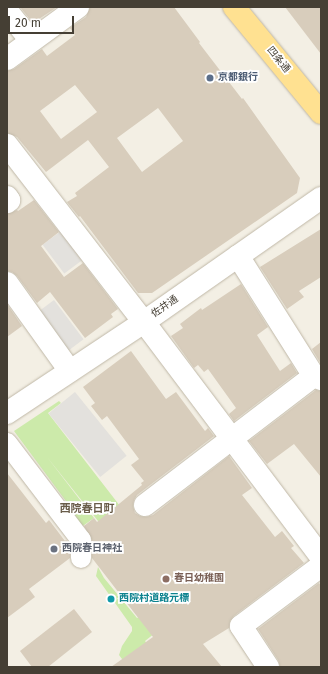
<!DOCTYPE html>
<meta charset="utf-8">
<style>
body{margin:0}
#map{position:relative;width:328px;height:674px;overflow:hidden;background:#f3efe4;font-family:"Fira Sans","Noto Sans JP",sans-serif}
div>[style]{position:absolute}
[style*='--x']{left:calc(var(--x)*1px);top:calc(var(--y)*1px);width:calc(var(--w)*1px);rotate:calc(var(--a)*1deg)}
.green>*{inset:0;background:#cceaaa}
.parking>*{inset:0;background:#e3e1dd;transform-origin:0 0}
.building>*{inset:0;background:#d8cdbc}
.roads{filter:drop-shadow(0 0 1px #bfb7a6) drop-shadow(0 0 1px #bfb7a6)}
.pedestrian>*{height:20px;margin:-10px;padding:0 10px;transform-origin:10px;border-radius:10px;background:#fff}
.minor>*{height:22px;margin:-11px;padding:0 11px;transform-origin:11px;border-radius:11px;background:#fff}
.tertiary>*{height:22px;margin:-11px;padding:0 11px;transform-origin:11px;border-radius:11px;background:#fff}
.primary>*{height:22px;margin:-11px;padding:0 11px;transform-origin:11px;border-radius:11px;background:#ffe191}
.dots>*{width:11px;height:11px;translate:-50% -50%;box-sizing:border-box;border:2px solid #fff;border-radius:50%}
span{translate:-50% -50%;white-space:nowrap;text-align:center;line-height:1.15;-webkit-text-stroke:3.5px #fff;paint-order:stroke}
.street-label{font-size:10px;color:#453f34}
.service-label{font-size:10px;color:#4e5e75;font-weight:700}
.left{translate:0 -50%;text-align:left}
.worship-label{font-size:10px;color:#5b616d;font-weight:700}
.education-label{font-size:10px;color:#785e54;font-weight:700}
.culture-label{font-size:10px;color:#0d838f;font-weight:700}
.neighbourhood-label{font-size:11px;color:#695d4a;font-weight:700}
.frame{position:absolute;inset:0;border:8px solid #453f34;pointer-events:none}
.scale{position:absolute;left:8px;top:16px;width:66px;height:18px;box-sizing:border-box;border:2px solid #453f34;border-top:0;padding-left:5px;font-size:12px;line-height:14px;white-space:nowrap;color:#453f34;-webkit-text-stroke:3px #fff;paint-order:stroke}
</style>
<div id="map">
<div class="green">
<div style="clip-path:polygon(59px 401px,61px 403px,48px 413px,127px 515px,106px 531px,47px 457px,94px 518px,80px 528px,71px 517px,74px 512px,14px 431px)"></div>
<div style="clip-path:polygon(98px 567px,104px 578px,137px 618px,141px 616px,155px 633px,145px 641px,164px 667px,128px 667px,119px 655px,122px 646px,132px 631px,132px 627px,96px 576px)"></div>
</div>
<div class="parking">
<div style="left:61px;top:231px;width:36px;height:23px;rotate:53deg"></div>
<div style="left:54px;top:300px;width:49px;height:20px;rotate:53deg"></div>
<div style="left:75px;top:392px;width:82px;height:34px;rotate:51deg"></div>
</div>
<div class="building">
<div style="clip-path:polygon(20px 7px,57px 7px,33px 23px)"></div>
<div style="clip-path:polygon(evenodd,90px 7px,174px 7px,200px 42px,199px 43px,242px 99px,243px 98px,300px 178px,297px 193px,152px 293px,138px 293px,80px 216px,79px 217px,67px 202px,77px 196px,75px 193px,109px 167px,88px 140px,46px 172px,17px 137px,7px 133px,7px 71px,14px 69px,42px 49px,47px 56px,75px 35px,70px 28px,86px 17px,90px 7px,75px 85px,97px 112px,61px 139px,40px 111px,75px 85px,90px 7px,158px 108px,183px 141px,142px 172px,117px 138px,158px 108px)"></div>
<div style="clip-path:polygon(285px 7px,321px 7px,321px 54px)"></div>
<div style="clip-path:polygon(34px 200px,59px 232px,41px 246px,64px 277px,83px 263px,118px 309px,111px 314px,113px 317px,85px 338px,50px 292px,37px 303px,17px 276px,12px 272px,7px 271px,7px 214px,17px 210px,18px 211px)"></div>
<div style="clip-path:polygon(321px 229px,321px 277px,299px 291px,304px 297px,287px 309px,260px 267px)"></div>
<div style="clip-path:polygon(241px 284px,268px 327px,257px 335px,280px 371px,291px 363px,297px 373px,234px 421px,229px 414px,236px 408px,208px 369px,204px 372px,198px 365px,194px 368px,171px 336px,183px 328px,180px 324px,201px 308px,202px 310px)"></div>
<div style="clip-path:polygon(7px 304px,22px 326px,7px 337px)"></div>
<div style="clip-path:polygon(321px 342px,321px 364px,312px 349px)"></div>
<div style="clip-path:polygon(131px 351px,166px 399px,176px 392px,205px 431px,208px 428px,214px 436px,137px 495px,134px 500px,133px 506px,135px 513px,140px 516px,146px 517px,153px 515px,229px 456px,252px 488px,242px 495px,275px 537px,282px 531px,294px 546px,291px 548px,304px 563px,234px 616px,230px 621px,229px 628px,203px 644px,222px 667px,111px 667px,153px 637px,92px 558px,92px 540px,84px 526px,94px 518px,97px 522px,142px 485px,141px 483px,144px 481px,131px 465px,139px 459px,107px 416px,102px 420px,91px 406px,95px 403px,83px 387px)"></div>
<div style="clip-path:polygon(316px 390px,321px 391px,321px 477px,294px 444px,267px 464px,249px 441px)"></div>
<div style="clip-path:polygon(7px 473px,46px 523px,49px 520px,65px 541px,66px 540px,70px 544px,70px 558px,29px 589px,35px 597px,7px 618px)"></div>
<div style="clip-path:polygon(319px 583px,321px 586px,321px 667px,280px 667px,278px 660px,258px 629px)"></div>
<div style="clip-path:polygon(74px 609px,92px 632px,48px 667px,32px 667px,20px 651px)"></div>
</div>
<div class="roads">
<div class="pedestrian">
<div style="--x:7;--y:443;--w:122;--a:52.7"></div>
<div style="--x:81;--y:540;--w:18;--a:90"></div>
</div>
<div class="minor">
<div style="--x:7;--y:11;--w:38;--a:51"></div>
<div style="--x:7;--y:59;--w:88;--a:-36.2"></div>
<div style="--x:7;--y:145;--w:224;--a:52.3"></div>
<div style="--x:144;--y:322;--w:294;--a:53"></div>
<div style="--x:7;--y:197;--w:4;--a:56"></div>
<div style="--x:9;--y:200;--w:3;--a:135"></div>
<div style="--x:238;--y:256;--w:142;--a:57.7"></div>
<div style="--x:314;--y:376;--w:8;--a:23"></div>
<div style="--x:7;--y:283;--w:108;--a:54.4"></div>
<div style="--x:145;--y:505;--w:213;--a:-37.4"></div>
<div style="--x:268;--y:667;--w:49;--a:-123.4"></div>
<div style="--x:241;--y:626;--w:100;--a:-36.9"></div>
</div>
<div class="tertiary">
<div style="--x:7;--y:413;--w:164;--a:-33.6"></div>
<div style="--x:144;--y:322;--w:216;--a:-35"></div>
</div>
<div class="primary">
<div style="--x:234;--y:7;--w:137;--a:50.6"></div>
</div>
</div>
<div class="dots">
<div style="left:210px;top:78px;background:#5c6f8a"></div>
<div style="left:54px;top:549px;background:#6b7280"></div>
<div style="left:166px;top:579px;background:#8d6e63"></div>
<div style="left:111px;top:599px;background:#0f9aa8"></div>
</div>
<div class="street-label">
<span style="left:278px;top:60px;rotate:51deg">四条通</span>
<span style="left:165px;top:307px;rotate:-35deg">佐井通</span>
</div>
<div class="service-label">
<span class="left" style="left:218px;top:78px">京都銀行</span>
</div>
<div class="worship-label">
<span class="left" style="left:62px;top:549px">西院春日神社</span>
</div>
<div class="education-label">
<span class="left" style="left:174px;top:579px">春日幼稚園</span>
</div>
<div class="culture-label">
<span class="left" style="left:119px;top:599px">西院村道路元標</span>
</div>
<div class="neighbourhood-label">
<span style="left:87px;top:509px">西院春日町</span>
</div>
<div class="frame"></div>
<div class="scale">20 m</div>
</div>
